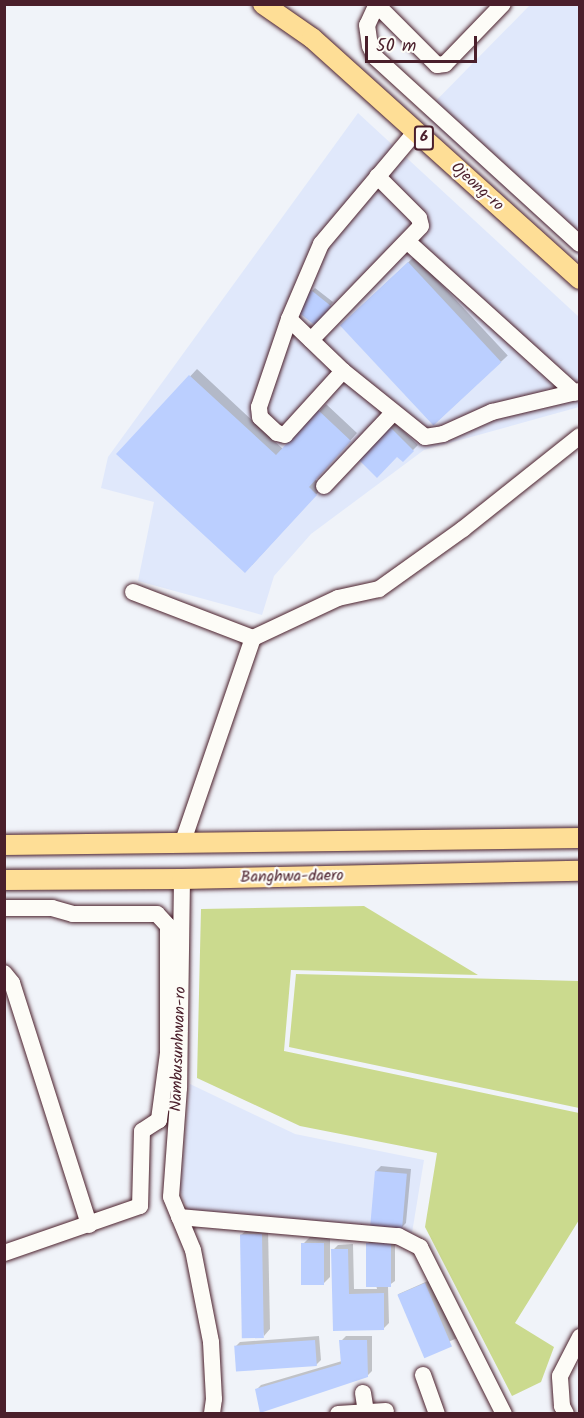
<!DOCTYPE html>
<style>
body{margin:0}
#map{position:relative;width:584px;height:1418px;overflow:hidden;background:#f0f3f9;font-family:Kalam,sans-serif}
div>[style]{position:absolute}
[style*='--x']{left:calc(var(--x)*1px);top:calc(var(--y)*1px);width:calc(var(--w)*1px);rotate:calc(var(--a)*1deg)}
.built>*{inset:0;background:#e0e8fb}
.green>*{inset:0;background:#cbda8e}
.shadow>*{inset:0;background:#0003;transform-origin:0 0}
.building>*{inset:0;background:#bbcfff;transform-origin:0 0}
.roads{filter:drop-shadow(0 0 2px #4a1f2b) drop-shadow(0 0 2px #4a1f2b)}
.minor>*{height:16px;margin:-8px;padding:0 8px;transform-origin:8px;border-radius:8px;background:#fdfcf7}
.major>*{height:20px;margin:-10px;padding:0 10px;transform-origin:10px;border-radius:10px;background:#fede96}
span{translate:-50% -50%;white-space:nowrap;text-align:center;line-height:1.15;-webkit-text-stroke:4.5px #fdfcf7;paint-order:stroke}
.shield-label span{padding:2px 4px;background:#fdfcf7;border:2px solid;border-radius:4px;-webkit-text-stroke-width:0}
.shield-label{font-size:15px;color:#4a1f2b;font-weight:700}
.street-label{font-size:16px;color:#4a1f2b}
.frame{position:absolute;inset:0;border:6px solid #4a1f2b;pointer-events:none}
.scale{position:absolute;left:365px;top:36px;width:112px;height:27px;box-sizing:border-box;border:3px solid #4a1f2b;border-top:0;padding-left:8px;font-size:18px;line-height:21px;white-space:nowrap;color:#4a1f2b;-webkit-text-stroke:4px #fdfcf7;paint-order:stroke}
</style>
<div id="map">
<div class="built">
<div style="clip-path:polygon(530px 5px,579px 5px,579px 256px,423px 114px)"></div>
<div style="clip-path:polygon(358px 113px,579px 317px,579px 407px,424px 450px,311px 534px,274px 576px,262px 615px,138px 581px,154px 502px,101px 488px,108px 457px)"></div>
<div style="clip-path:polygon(190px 1084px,295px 1134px,424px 1160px,412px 1233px,188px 1211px,180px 1190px)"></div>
</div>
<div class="green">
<div style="clip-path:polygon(364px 906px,478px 975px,291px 970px,284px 1051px,579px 1113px,579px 1220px,515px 1323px,554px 1347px,541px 1382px,512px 1396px,425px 1227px,437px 1153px,300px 1126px,197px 1078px,201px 909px)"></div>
<div style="clip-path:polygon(296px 974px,579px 981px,579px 1108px,289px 1047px)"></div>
</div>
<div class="shadow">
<div style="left:415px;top:256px;width:136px;height:101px;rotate:47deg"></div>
<div style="clip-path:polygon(315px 288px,333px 302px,319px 320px,312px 291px)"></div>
<div style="clip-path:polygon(197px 369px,284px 450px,326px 404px,357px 433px,315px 479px,323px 487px,252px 565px,118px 454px)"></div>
<div style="clip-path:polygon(394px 422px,418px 445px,403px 460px,397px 455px,359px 458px)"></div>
<div style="clip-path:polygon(381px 1166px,411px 1169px,406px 1223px,401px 1228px,376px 1171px)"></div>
<div style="clip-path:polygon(268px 1228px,270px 1329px,264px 1336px,241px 1235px,248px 1229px)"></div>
<div style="clip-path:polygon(310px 1237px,330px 1237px,330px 1277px,323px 1284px,303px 1244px)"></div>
<div style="clip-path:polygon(372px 1239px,395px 1239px,395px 1281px,388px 1286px,389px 1323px,384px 1328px,335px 1330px,333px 1250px,338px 1245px,353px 1244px,354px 1289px,377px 1289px,367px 1244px)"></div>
<div style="left:430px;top:1280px;width:64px;height:35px;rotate:66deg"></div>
<div style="clip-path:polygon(319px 1336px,321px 1360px,316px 1365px,235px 1347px,240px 1342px)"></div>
<div style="clip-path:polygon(346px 1336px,372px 1336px,372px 1371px,367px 1376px,256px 1390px,261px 1385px,342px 1361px,341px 1341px)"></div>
</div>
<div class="building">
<div style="left:408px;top:262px;width:137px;height:93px;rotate:47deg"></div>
<div style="left:311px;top:290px;width:26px;height:25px;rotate:39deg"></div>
<div style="clip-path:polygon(189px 375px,276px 455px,318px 410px,351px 441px,309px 487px,317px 495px,245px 573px,116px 454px)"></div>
<div style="clip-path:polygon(388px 425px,414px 451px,403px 462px,397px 457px,377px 478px,357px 458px)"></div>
<div style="left:375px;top:1171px;width:32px;height:55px;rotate:5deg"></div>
<div style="left:262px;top:1234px;width:104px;height:22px;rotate:89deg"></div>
<div style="left:301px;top:1243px;width:23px;height:42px"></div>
<div style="left:391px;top:1243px;width:44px;height:25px;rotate:90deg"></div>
<div style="clip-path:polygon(331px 1249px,348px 1249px,349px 1294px,384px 1293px,384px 1330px,333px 1331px)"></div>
<div style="left:425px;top:1283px;width:69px;height:30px;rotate:67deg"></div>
<div style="left:315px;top:1340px;width:26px;height:81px;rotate:86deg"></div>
<div style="clip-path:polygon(339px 1340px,367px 1340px,368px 1377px,260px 1413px,255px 1389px,341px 1364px)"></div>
</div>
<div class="roads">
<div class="minor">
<div style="--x:377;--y:4;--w:23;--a:115"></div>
<div style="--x:367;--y:25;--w:21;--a:82"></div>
<div style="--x:370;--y:46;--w:12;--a:66"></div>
<div style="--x:375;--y:57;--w:277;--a:42.4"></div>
<div style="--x:377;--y:5;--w:85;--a:45"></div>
<div style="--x:437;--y:65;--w:8;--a:-7"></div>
<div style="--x:445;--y:64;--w:83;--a:-46"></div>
<div style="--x:408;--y:242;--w:225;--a:42.1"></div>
<div style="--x:289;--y:319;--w:75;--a:43.9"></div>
<div style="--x:343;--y:371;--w:105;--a:38.8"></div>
<div style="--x:425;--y:437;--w:18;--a:-9"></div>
<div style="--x:443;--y:434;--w:54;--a:-24.2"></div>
<div style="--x:492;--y:412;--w:90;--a:-13.4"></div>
<div style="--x:311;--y:340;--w:158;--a:-46"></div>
<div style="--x:421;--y:226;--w:8;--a:-104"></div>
<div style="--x:419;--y:218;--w:59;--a:-135"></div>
<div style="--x:343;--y:371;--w:86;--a:132.2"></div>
<div style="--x:285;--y:435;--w:8;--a:-166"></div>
<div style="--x:277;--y:433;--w:23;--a:-137"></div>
<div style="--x:260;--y:417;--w:10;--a:-96"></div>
<div style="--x:259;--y:407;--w:93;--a:-71.2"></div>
<div style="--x:289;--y:319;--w:82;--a:-66.9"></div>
<div style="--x:321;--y:244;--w:148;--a:-49.9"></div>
<div style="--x:324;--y:486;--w:100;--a:-46.6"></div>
<div style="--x:133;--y:592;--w:129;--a:21"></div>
<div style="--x:182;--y:844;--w:218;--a:-71"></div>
<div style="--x:253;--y:638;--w:94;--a:-25.2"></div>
<div style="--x:338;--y:598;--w:42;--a:-12.4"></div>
<div style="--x:379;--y:589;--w:103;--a:-35.5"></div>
<div style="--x:463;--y:529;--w:149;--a:-38.5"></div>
<div style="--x:182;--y:879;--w:209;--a:90.8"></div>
<div style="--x:179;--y:1088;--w:109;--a:94.2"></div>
<div style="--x:171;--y:1197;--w:57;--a:67.5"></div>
<div style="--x:193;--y:1250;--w:94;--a:78.9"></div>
<div style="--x:211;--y:1342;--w:57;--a:87"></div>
<div style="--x:214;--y:1399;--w:15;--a:98"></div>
<div style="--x:4;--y:908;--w:48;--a:0"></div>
<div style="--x:52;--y:908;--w:22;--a:16"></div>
<div style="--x:73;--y:914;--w:84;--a:0"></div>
<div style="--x:157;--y:914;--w:16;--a:47"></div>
<div style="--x:168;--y:926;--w:127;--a:90"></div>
<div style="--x:168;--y:1053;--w:68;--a:97.7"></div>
<div style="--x:159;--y:1120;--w:20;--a:147"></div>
<div style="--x:142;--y:1131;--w:75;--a:91.5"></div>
<div style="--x:140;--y:1206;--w:144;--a:160.9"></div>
<div style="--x:4;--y:973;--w:13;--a:51"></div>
<div style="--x:12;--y:983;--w:254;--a:72.3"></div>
<div style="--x:179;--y:1217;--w:220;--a:5"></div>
<div style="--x:398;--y:1236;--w:25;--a:27"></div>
<div style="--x:420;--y:1247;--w:187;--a:63.3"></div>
<div style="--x:423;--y:1375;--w:41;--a:70.3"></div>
<div style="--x:363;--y:1393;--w:19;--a:81"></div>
<div style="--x:338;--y:1414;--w:48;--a:-3.6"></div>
<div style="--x:566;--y:1414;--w:9;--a:-117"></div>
<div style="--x:562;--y:1406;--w:30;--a:-94"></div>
<div style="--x:560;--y:1376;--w:44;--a:-62.9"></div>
</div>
<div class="major">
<div style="--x:263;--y:4;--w:60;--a:34.8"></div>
<div style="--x:312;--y:38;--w:360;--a:42"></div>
<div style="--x:4;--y:845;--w:576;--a:-0.7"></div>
<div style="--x:4;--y:880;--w:178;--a:-0.3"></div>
<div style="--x:182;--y:879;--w:398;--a:-1.2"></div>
</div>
</div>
<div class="shield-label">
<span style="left:424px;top:138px">6</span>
</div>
<div class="street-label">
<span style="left:477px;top:187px;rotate:42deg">Ojeong-ro</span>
<span style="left:292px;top:877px;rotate:-1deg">Banghwa-daero</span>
<span style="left:179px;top:1049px;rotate:-88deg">Nambusunhwan-ro</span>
</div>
<div class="frame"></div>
<div class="scale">50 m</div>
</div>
